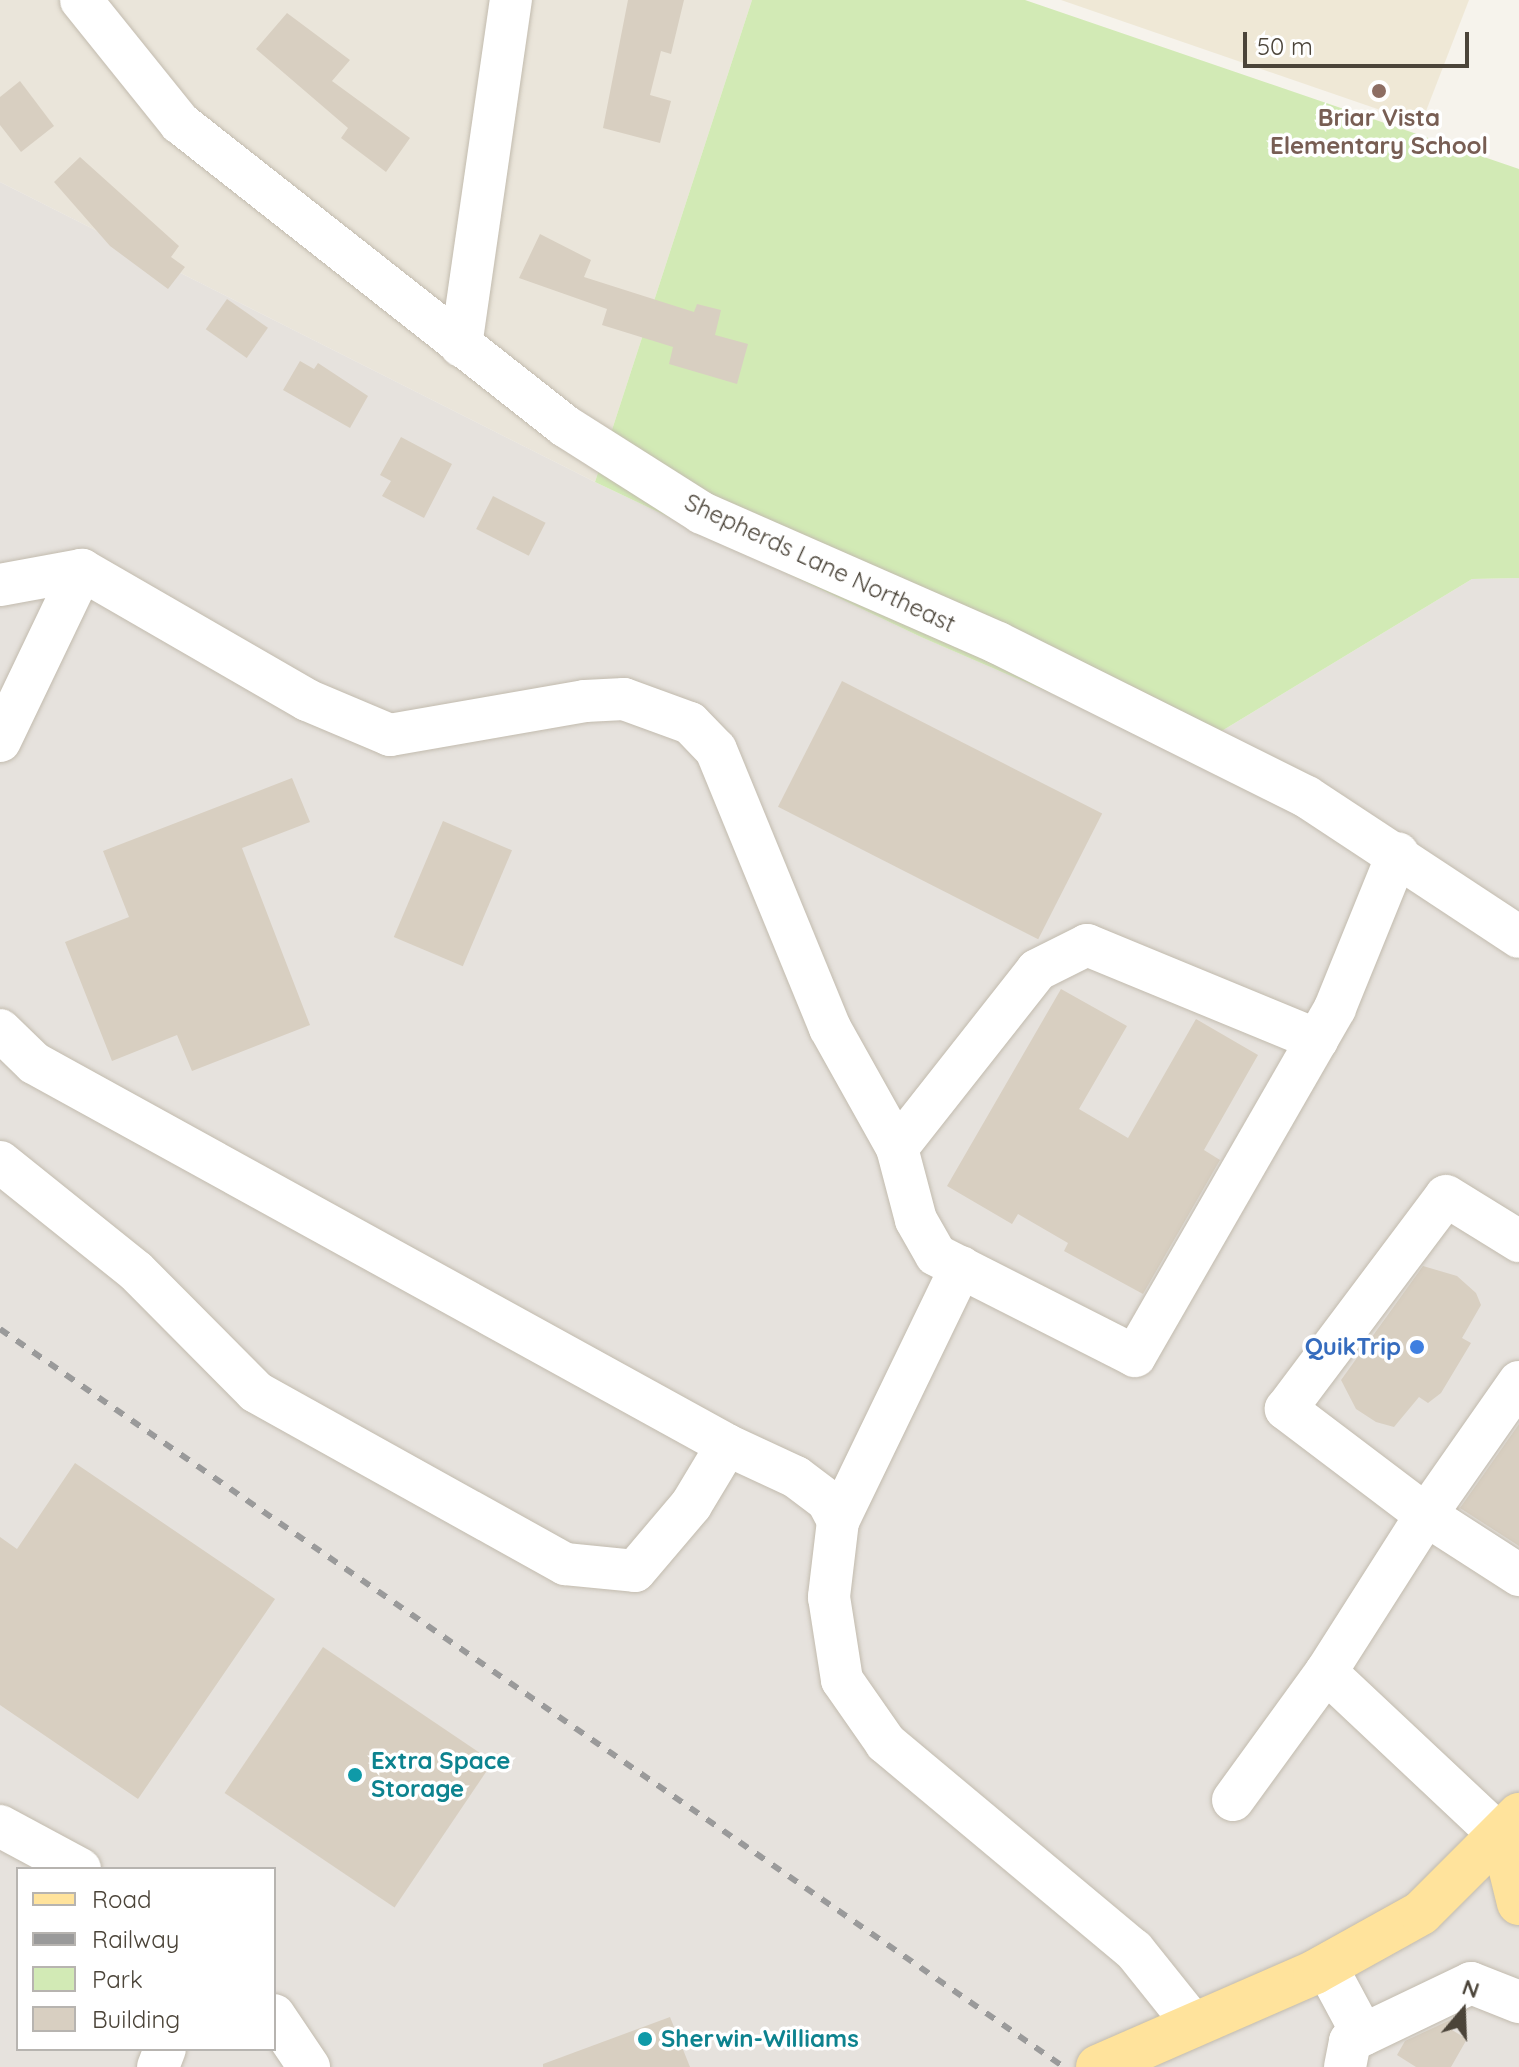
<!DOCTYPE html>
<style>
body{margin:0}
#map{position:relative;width:1519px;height:2067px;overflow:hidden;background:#f6f3ec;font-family:Quicksand,sans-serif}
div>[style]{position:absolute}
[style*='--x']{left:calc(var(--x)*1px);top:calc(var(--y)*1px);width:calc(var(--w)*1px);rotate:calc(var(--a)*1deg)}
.residential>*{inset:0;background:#eae5da}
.industrial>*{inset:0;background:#e6e2dd}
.education>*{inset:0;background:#efe8d6}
.green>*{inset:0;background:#d2eab5}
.building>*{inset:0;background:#d8cfc1;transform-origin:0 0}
.roads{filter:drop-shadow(0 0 2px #c2bbae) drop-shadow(0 0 2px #c2bbae)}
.minor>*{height:42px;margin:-21px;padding:0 21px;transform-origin:21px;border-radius:21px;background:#fff}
.major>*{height:44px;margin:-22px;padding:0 22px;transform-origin:22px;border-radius:22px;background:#ffe39c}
.rail>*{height:6px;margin-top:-3px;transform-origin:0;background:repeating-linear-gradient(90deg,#9a9a9a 0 10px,transparent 0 20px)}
.dots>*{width:22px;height:22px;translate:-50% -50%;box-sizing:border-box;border:4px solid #fff;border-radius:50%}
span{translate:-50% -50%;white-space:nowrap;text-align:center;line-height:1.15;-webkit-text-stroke:7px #fff;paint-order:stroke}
.education-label{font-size:24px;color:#785e54;font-weight:700}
.street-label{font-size:24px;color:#4b4439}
.shop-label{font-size:24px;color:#366cbe;font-weight:700}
.right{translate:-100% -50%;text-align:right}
.culture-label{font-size:24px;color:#0d838f;font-weight:700}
.left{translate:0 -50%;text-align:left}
.legend{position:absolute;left:16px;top:1867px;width:260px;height:184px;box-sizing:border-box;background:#fff;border:2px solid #b7b4b0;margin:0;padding:10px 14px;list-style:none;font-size:24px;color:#4b4439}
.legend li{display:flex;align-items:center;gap:16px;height:40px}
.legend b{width:40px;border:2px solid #b7b4b0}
.north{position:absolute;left:1423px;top:1971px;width:80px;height:80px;-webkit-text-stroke:6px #fff;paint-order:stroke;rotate:19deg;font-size:22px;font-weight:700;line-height:32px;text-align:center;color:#4b4439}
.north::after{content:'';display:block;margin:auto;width:28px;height:36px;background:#4b4439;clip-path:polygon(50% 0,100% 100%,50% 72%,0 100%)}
.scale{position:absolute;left:1243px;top:32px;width:226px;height:36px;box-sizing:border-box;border:4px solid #4b4439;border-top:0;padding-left:10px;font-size:24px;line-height:28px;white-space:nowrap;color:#4b4439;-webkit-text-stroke:6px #fff;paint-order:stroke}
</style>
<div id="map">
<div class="residential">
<div style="clip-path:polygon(0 0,752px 0,595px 482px,0 182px)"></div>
</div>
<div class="industrial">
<div style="clip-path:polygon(evenodd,0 182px,595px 482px,921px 637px,1187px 752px,1472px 579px,1519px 578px,1519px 2067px,0 2067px,0 182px,18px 1869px,274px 1869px,274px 2049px,18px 2049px,18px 1869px)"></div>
</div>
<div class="education">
<div style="clip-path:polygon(1061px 0,1469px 0,1421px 124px)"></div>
</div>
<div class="green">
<div style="clip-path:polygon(752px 0,1025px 0,1519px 169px,1519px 578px,1472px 579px,1187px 752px,921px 637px,595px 482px)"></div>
</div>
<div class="building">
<div style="clip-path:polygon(628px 0,684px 0,671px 54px,661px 51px,650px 95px,671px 101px,660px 143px,603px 128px)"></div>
<div style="clip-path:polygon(287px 13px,350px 60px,332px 81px,410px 138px,386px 172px,341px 138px,348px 128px,256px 49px)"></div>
<div style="clip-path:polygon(20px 81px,54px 126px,21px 152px,0 125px,0 97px)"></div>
<div style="clip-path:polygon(80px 157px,179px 246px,171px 257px,185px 267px,168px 289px,110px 246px,54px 182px)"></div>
<div style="clip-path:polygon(540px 234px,591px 260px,584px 277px,694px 312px,697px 304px,721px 310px,715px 335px,748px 344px,737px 384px,669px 364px,673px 347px,602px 325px,607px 309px,519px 278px)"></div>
<div style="left:227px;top:299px;width:50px;height:37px;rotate:35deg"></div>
<div style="clip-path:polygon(300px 361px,314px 369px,318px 363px,368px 396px,350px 428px,283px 390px)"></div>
<div style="clip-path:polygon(401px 437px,452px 464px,424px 518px,382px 496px,391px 481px,380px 475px)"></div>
<div style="left:493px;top:496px;width:59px;height:37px;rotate:27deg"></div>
<div style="left:842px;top:681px;width:292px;height:141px;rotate:27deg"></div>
<div style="clip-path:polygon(292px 778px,310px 822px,242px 848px,310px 1025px,192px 1071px,177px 1035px,112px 1061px,65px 942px,129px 917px,103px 851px)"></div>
<div style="left:443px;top:821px;width:75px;height:126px;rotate:23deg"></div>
<div style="clip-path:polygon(1061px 989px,1127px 1026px,1079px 1109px,1128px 1138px,1196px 1019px,1258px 1055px,1204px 1150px,1220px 1160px,1143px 1294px,1064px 1251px,1068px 1243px,1018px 1214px,1012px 1224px,947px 1186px)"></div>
<div style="clip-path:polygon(1423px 1266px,1457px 1276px,1476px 1293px,1481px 1305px,1462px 1338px,1471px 1343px,1441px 1393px,1428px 1403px,1419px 1397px,1394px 1427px,1376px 1422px,1356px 1409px,1341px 1380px)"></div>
<div style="clip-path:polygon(1519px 1424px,1519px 1546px,1460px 1508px)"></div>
<div style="clip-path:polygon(75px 1463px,275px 1599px,138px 1799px,0 1705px,0 1537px,17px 1549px)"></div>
<div style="left:323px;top:1647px;width:205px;height:176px;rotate:34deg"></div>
<div style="clip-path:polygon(1461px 2015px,1452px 2030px,1467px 2039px,1451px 2067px,1416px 2067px,1397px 2055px,1405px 2041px)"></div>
<div style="clip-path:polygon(670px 2017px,690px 2067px,543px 2067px,543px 2064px)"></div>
</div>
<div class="roads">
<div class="minor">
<div style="--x:81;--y:0;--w:158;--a:51.2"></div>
<div style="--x:180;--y:123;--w:490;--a:38.2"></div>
<div style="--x:565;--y:426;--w:162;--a:32.4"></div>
<div style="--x:702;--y:513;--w:323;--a:23.7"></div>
<div style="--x:998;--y:643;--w:345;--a:26.5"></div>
<div style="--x:1307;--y:797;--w:254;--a:33.4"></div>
<div style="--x:461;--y:346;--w:350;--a:-81.8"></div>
<div style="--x:0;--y:585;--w:83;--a:-10.4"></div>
<div style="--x:82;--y:570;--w:260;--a:30"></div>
<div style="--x:307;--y:700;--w:90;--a:22.9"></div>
<div style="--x:390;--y:735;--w:198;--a:-9.9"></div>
<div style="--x:585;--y:701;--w:39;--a:-3"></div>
<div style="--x:624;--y:699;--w:70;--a:20"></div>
<div style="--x:690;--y:723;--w:37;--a:46"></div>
<div style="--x:716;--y:750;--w:300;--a:67.7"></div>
<div style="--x:830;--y:1028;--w:137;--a:60.8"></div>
<div style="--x:897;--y:1148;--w:74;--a:75.2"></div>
<div style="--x:916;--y:1220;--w:40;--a:60.3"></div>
<div style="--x:936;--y:1255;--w:223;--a:26.9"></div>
<div style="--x:1135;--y:1356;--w:401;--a:-60.1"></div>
<div style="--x:1335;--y:1008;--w:167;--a:-67.9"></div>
<div style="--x:0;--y:741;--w:190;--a:-64.4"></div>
<div style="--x:0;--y:1030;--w:47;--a:44.1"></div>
<div style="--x:34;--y:1063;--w:791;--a:28.86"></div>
<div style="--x:897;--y:1148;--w:226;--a:-51.8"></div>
<div style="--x:1037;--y:970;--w:56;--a:-26.6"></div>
<div style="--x:1087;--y:945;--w:249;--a:22.4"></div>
<div style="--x:0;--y:1162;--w:174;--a:38.7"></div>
<div style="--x:136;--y:1271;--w:170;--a:45.2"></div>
<div style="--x:256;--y:1392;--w:354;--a:29.1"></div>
<div style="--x:565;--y:1564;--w:70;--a:5.7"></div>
<div style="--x:635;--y:1571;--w:87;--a:-49.7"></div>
<div style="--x:691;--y:1505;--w:70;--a:-59"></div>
<div style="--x:727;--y:1445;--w:76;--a:24.9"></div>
<div style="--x:796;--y:1477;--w:39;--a:37"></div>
<div style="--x:827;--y:1500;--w:24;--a:62"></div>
<div style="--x:961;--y:1267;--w:282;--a:115.8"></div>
<div style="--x:838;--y:1521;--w:77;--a:96.8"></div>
<div style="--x:829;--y:1597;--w:84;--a:81.1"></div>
<div style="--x:842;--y:1680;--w:77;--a:55.1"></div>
<div style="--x:886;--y:1743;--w:323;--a:39.9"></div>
<div style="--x:1134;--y:1950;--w:96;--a:51.3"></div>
<div style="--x:1519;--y:1382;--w:162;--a:125"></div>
<div style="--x:1426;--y:1515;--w:111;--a:32.8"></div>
<div style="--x:1326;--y:1672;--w:186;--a:-57.5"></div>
<div style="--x:1426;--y:1515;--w:176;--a:-142.9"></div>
<div style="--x:1286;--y:1409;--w:266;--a:-53.1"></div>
<div style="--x:1446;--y:1196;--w:86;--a:31.7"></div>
<div style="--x:1233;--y:1800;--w:158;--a:-54"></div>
<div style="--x:1326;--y:1672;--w:243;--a:43.2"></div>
<div style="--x:0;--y:1826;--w:91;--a:28.3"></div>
<div style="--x:1326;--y:1966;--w:78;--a:61.8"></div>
<div style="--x:274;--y:2015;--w:63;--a:56.1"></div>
<div style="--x:158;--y:2067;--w:19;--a:-69"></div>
<div style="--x:1345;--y:2067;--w:26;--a:-79"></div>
<div style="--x:1350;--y:2041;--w:134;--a:-25.6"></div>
<div style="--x:1471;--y:1983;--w:52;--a:21.6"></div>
</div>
<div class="major">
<div style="--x:1503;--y:1838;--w:67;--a:76.2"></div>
<div style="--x:1098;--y:2067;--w:237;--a:-23.6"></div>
<div style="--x:1315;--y:1972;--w:121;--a:-29.1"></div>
<div style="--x:1421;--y:1913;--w:139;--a:-45"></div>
</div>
</div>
<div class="rail">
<div style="--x:0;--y:1329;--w:1295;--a:34.75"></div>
</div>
<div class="dots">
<div style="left:1379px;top:91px;background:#8d6e63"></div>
<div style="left:1417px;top:1347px;background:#3f7fe0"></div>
<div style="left:355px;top:1775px;background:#0f9aa8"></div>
<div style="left:645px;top:2039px;background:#0f9aa8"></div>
</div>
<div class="education-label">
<span style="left:1379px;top:132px">Briar Vista<br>Elementary School</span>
</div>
<div class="street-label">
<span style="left:820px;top:563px;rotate:25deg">Shepherds Lane Northeast</span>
</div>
<div class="shop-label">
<span class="right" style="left:1401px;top:1347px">QuikTrip</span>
</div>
<div class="culture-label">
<span class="left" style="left:371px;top:1775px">Extra Space<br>Storage</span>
<span class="left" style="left:661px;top:2039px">Sherwin-Williams</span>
</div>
<ul class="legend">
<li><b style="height:10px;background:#ffe39c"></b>Road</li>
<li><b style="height:10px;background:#9a9a9a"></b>Railway</li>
<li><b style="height:22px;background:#d2eab5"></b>Park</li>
<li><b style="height:22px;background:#d8cfc1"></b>Building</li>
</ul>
<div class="north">N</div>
<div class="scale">50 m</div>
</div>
